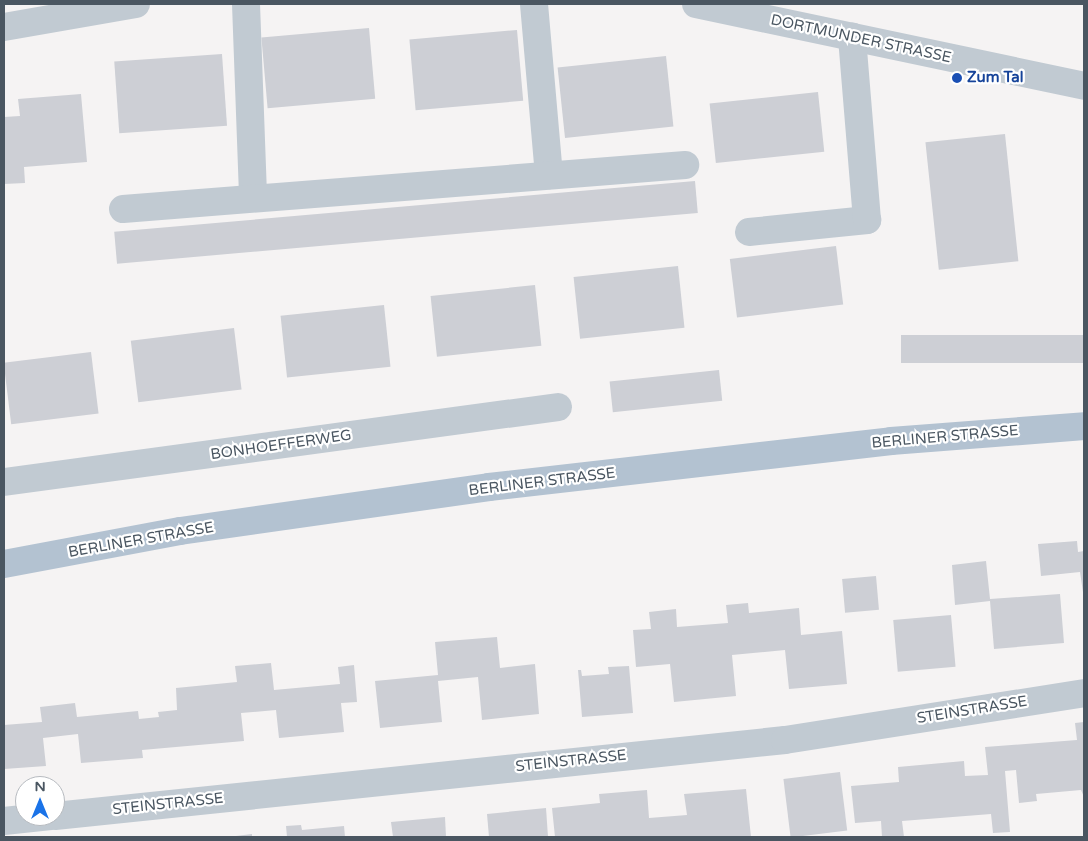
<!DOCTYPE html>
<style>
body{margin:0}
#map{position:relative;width:1088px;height:841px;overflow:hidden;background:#f5f3f3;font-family:"Varela Round",sans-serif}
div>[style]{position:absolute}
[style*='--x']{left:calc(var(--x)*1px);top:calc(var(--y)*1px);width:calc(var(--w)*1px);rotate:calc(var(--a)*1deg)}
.building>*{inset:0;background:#cdcfd5;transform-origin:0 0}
.minor>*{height:28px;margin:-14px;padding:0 14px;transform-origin:14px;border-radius:14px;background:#c1cad2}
.major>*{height:28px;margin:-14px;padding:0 14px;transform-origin:14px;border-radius:14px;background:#b3c2d1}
.dots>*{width:14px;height:14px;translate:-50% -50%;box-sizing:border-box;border:2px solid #fff;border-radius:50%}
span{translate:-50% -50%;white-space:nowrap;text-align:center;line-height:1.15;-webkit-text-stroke:4.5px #fff;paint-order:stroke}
.street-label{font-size:15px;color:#4a5661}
.transit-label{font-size:15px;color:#164399;font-weight:700}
.left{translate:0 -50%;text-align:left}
.frame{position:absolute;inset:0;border:5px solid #4a5661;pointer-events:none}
.north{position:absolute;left:15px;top:776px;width:50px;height:50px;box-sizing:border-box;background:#fff;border:1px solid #b7bbc0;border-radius:50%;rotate:0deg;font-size:14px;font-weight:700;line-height:20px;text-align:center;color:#4a5661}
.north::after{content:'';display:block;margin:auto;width:18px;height:22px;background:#1a73e8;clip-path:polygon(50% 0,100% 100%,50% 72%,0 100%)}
</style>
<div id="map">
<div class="building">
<div style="left:369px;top:28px;width:71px;height:108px;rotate:85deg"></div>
<div style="left:517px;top:30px;width:71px;height:108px;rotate:85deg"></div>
<div style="left:222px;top:54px;width:72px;height:108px;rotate:86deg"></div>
<div style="left:666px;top:56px;width:71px;height:109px;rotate:84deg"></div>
<div style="left:818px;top:92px;width:60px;height:109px;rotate:84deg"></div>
<div style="clip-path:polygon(81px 94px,87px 162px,24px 167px,25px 183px,4px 184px,4px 117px,20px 116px,18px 99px)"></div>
<div style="left:1005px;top:134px;width:128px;height:80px;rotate:84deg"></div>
<div style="left:695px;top:181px;width:32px;height:583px;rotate:85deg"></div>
<div style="left:836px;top:246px;width:59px;height:107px;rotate:83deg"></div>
<div style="left:678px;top:266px;width:62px;height:105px;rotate:84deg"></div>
<div style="left:535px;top:285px;width:61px;height:105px;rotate:84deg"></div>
<div style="left:384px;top:305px;width:62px;height:104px;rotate:84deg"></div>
<div style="left:234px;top:328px;width:62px;height:104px;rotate:83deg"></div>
<div style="left:1084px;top:335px;width:28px;height:183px;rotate:90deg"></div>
<div style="left:91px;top:352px;width:62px;height:88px;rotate:83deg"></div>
<div style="left:719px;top:370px;width:31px;height:110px;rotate:84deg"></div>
<div style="clip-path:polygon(1077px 541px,1078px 552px,1084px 551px,1084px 599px,1080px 572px,1041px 576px,1038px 544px)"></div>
<div style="clip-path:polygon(986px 561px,990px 599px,1060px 594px,1064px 643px,994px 649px,990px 601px,955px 605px,952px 565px)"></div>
<div style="left:876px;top:576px;width:34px;height:34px;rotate:85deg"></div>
<div style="clip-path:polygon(748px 603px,749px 613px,799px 608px,801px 635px,842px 631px,847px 684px,789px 689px,785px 650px,753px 653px,732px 655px,736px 696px,674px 702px,670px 664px,636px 667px,633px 630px,651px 629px,649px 612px,676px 609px,677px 627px,728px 623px,726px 605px)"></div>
<div style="left:951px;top:615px;width:52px;height:58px;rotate:85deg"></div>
<div style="clip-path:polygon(497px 637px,500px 668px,535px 664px,539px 714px,482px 720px,478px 677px,438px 681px,442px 722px,380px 728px,375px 681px,438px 675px,435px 642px)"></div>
<div style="clip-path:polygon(271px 663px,274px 690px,340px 684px,338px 667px,354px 665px,357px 702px,341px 703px,344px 732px,279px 738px,276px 710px,241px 713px,244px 741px,142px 750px,143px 758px,81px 763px,78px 734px,43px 738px,46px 766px,4px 769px,4px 725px,42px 722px,40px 707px,75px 703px,77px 717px,138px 711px,139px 719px,159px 717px,158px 712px,177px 710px,176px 688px,237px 682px,235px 666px)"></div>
<div style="clip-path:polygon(629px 666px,633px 713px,582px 717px,578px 670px,581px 670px,582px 676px,609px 674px,608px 667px)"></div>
<div style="clip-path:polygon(1084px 722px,1084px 797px,1081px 790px,1036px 794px,1037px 801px,1019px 803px,1016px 770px,1005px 771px,1010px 832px,993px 833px,991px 814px,902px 821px,904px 837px,882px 837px,881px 821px,855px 823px,851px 786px,899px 782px,898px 767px,964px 761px,965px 776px,988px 775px,985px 747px,1077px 740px,1075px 723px)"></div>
<div style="left:840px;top:772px;width:59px;height:57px;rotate:83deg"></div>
<div style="clip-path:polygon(746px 789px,751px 837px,555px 837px,552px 808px,600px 803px,599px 794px,647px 790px,649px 818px,687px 815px,684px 794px)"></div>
<div style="clip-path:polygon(546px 808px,548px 837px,489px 837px,487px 814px)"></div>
<div style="clip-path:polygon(445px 817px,446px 837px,393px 837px,391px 822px)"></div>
<div style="clip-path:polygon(301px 825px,302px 830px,344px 826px,345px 837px,287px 837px,286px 826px)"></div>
<div style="clip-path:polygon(252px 834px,252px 837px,236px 837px,236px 836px)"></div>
</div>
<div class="minor">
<div style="--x:246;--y:4;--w:194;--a:87.9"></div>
<div style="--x:534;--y:4;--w:172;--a:85"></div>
<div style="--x:696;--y:4;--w:397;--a:11.9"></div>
<div style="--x:4;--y:27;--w:134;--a:-9.9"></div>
<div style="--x:123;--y:209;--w:564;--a:-4.48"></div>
<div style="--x:749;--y:232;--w:119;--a:-5.8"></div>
<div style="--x:867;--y:220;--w:184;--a:-94.7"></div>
<div style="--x:4;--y:482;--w:559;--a:-7.71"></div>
<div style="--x:55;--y:816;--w:734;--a:-5.94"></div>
<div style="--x:785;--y:740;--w:303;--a:-8.9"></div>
<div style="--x:4;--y:821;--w:47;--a:-6.1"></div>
</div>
<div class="major">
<div style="--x:4;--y:564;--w:179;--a:-10.6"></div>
<div style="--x:180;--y:531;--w:312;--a:-8.1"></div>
<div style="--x:489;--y:487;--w:405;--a:-6.5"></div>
<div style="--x:891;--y:441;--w:194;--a:-4.4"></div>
</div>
<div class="dots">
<div style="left:957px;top:78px;background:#1a4fb4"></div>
</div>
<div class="street-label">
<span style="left:861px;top:39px;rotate:12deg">DORTMUNDER STRASSE</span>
<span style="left:945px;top:437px;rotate:-5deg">BERLINER STRASSE</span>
<span style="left:281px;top:445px;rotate:-8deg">BONHOEFFERWEG</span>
<span style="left:542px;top:482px;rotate:-7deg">BERLINER STRASSE</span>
<span style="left:141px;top:540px;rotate:-10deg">BERLINER STRASSE</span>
<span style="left:972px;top:710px;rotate:-9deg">STEINSTRASSE</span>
<span style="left:571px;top:761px;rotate:-6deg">STEINSTRASSE</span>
<span style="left:168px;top:804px;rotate:-6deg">STEINSTRASSE</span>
</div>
<div class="transit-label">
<span class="left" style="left:967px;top:78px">Zum Tal</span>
</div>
<div class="frame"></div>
<div class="north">N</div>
</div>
